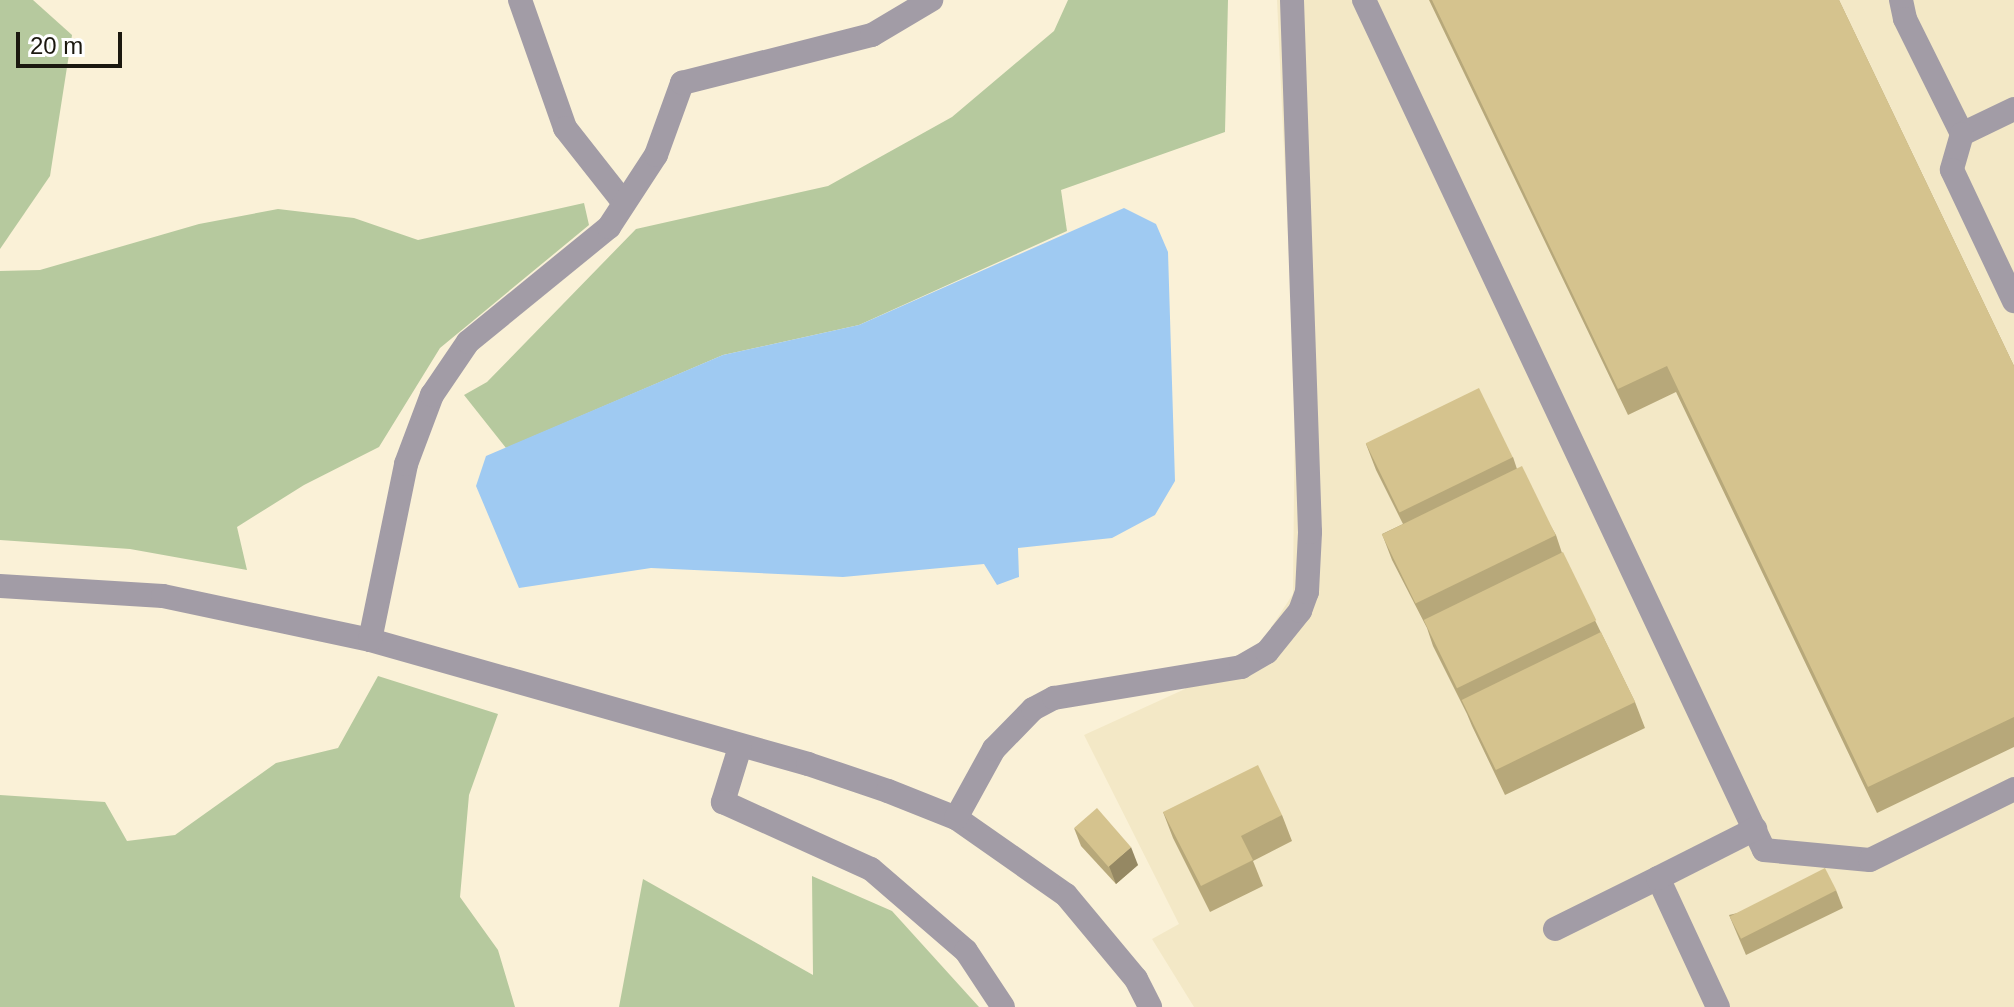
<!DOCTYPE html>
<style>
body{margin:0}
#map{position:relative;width:2014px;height:1007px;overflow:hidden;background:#faf1d7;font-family:Helvetica,sans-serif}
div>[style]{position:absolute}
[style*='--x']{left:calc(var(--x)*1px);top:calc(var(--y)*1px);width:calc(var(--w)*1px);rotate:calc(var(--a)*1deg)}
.built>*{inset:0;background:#f3e8c6}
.green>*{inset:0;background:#b6c99e}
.water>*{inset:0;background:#9fcaf2}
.minor>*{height:24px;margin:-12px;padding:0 12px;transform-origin:12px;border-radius:12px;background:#a29ca6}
.wall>*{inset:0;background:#b7a87a}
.shaded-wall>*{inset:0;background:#958863}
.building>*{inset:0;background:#d5c38e;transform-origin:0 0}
span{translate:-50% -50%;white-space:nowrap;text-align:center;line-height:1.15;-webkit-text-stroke:6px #fff;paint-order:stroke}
.scale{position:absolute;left:16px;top:32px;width:106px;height:36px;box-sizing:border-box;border:4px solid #1b180f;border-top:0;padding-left:10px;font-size:24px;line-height:28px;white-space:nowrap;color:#1b180f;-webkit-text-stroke:6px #fff;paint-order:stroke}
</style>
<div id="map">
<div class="built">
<div style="clip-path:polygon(1277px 0,2014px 0,2014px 1007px,1194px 1007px,1152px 939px,1179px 924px,1084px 735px,1185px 689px,1185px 667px,1232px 658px,1261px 643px,1293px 594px,1295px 387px)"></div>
</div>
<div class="green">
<div style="clip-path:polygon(0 0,33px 0,72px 35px,50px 176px,0 249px)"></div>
<div style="clip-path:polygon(1068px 0,1228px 0,1225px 132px,1061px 190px,1067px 231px,859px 325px,723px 355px,506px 448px,464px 395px,487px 382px,636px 229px,828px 186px,952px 117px,1054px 31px)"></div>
<div style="clip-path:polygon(584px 203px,589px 225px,440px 348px,379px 447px,304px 485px,237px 527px,247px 570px,130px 549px,0 540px,0 271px,40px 270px,199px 224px,278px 209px,354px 218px,418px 240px)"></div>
<div style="clip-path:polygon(378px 676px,498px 714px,469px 795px,460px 897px,498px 950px,515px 1007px,0 1007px,0 795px,105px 802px,127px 841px,175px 835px,276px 763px,338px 748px)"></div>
<div style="clip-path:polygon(812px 876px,892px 911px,979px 1007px,619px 1007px,643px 879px,813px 975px)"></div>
</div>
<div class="water">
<div style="clip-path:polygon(1124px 208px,1156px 224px,1168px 252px,1175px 481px,1155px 515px,1112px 538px,1018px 548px,1019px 577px,997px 585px,984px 564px,843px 577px,651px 568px,519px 588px,476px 486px,486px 456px,723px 355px,859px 325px)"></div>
</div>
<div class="minor">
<div style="--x:520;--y:0;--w:136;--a:70.6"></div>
<div style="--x:565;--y:128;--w:95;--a:51.8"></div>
<div style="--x:1364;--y:0;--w:939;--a:64.8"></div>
<div style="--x:1764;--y:850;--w:106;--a:5.4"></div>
<div style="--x:1870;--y:860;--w:161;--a:-26.2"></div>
<div style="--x:1901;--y:0;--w:19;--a:78"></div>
<div style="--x:1905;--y:19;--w:128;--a:63.6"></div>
<div style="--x:2014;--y:109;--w:58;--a:154.3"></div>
<div style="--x:1962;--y:134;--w:37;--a:106"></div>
<div style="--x:1952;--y:170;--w:145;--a:64.7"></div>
<div style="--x:0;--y:586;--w:163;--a:3.5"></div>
<div style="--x:163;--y:596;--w:212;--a:12"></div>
<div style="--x:370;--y:640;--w:455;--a:15.8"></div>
<div style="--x:808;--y:764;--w:84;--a:18.6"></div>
<div style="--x:888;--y:791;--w:73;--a:21.7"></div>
<div style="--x:956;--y:818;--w:134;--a:35"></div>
<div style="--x:1066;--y:895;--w:109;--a:50.2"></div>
<div style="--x:1136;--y:979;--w:31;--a:63"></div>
<div style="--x:370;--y:640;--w:180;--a:-78.4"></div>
<div style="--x:406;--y:464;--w:74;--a:-69.4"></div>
<div style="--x:432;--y:395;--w:64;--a:-55.8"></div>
<div style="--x:468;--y:342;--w:182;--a:-39.2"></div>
<div style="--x:609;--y:227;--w:86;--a:-56.9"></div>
<div style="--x:656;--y:155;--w:77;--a:-70.1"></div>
<div style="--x:682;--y:83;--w:196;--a:-14.2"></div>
<div style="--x:872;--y:35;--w:69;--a:-30.7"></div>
<div style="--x:740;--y:747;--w:58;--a:107.2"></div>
<div style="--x:723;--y:802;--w:162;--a:24.4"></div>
<div style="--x:871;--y:869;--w:125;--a:40.8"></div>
<div style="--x:966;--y:951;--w:67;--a:56.5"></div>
<div style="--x:956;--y:818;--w:79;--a:-61.2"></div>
<div style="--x:994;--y:749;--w:56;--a:-45.7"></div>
<div style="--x:1033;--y:709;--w:24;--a:-28"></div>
<div style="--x:1054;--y:698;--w:190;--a:-9.4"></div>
<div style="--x:1241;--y:667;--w:30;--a:-30"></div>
<div style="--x:1267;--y:652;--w:53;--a:-51.2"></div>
<div style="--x:1300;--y:611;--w:20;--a:-70"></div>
<div style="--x:1307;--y:592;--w:60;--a:-87.1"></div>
<div style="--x:1310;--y:532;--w:532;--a:-91.94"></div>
<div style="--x:1555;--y:929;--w:115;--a:-26.3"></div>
<div style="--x:1718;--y:1007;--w:142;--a:-114.9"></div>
<div style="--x:1658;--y:878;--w:109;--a:-26.8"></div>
</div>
<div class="wall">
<div style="clip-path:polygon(1429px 0,1839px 0,2014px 366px,2014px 747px,1877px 813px,1676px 392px,1628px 415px)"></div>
<div style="clip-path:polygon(1366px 444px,1513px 457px,1517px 469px,1556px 535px,1562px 553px,1635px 702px,1645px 728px,1505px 795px,1472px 726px,1467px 714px,1433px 646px,1427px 628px,1392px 560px,1382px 534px,1403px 524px,1376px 470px)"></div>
<div style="clip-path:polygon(1163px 812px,1282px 815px,1292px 841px,1253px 861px,1263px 886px,1210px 912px,1173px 838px)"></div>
<div style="clip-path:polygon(1074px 828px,1138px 865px,1116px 884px,1081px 846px)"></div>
<div style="clip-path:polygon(1836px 890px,1843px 908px,1746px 955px,1729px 915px)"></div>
</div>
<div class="shaded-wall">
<div style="clip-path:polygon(1131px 847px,1138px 865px,1116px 884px,1109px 866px)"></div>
</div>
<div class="building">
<div style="clip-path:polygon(1432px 0,1839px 0,2014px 366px,2014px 717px,1868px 787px,1667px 366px,1618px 389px)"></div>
<div style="left:1479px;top:388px;width:77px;height:126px;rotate:64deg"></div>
<div style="left:1522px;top:466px;width:77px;height:156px;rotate:64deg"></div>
<div style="left:1563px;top:552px;width:76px;height:155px;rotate:64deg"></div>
<div style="left:1601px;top:632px;width:78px;height:155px;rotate:64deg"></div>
<div style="clip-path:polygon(1258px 765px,1282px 815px,1241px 836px,1253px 860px,1201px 886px,1163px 812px)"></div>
<div style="left:1097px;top:808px;width:52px;height:30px;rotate:49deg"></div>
<div style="left:1825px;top:868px;width:25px;height:107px;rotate:63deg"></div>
</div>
<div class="scale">20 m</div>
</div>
